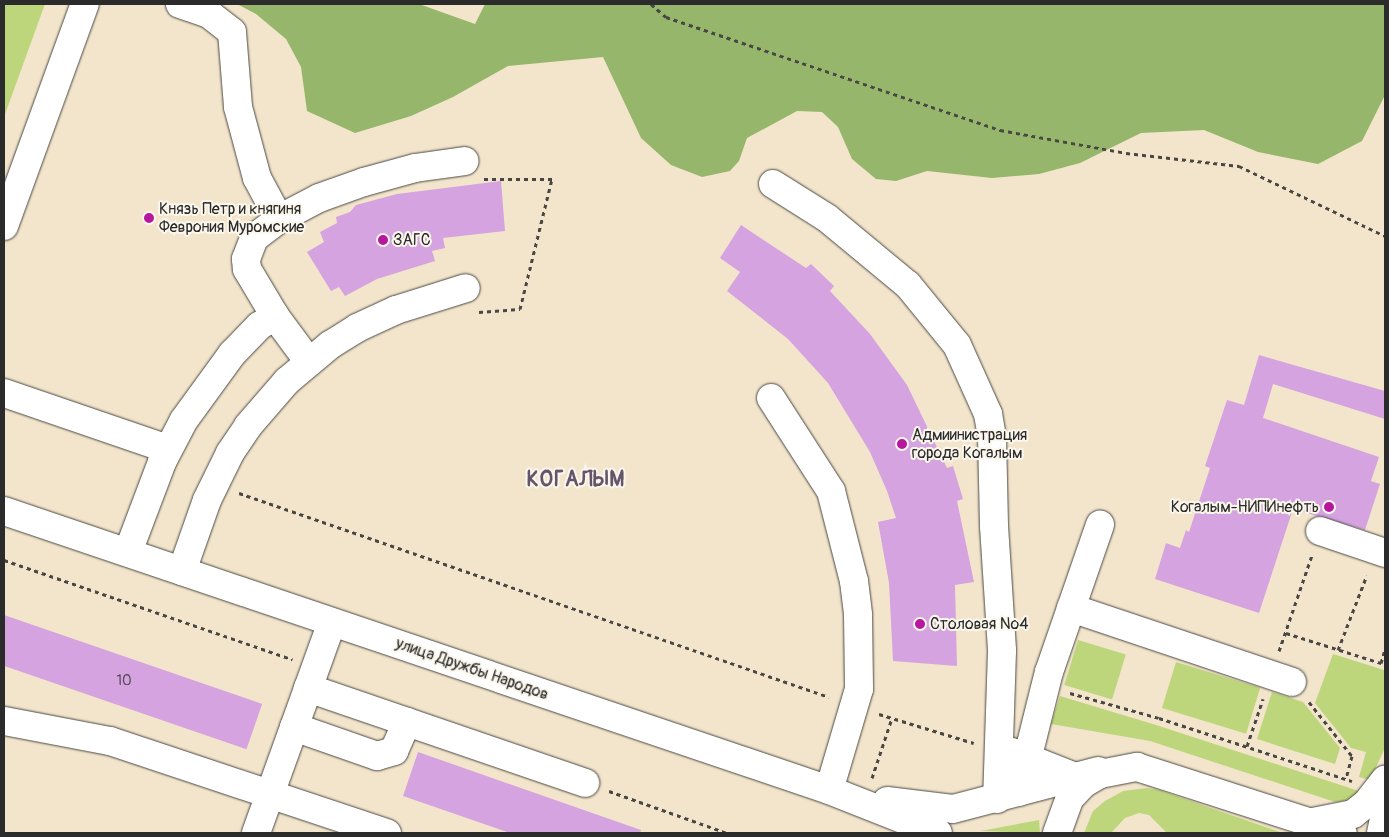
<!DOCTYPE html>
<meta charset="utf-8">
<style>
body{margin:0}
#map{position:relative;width:1389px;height:837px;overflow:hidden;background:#f3e5cb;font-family:Pangolin,sans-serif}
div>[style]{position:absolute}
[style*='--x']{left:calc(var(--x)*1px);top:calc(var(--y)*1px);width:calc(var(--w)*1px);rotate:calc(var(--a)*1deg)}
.green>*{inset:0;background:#bdd67b;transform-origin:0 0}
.forest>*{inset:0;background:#96b76b}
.building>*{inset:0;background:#d5a3e0;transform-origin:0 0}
.path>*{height:3px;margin-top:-1.5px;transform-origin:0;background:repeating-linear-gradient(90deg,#494743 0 4px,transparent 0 8px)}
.roads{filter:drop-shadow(0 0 1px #494743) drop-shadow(0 0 1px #494743)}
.minor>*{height:28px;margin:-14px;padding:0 14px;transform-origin:14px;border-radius:14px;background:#fff}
.major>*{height:28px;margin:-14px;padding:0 14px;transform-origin:14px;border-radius:14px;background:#fff}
.dots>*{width:14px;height:14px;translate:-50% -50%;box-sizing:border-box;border:2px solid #fbf7ec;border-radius:50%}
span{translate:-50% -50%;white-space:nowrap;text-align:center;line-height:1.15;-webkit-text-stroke:4px #fbf7ec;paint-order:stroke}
.number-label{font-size:14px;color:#564958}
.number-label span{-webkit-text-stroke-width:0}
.poi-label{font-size:16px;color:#2b2b2b}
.left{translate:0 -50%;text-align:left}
.right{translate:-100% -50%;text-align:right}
.street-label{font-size:16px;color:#2b2b2b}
.district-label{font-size:21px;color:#66556a;font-weight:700;letter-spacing:1px}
.frame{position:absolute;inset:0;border:5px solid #2b2b2b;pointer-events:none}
</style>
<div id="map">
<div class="green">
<div style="clip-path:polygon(4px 4px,45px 4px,4px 117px)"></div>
<div style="left:1078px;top:640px;width:50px;height:47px;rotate:17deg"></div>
<div style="clip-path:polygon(1333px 654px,1384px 670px,1385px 667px,1385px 748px,1370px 780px,1359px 777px,1366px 752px,1351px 748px,1315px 703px)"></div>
<div style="left:1176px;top:662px;width:88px;height:48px;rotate:17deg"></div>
<div style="clip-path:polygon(1272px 692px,1303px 702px,1340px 748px,1335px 764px,1257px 739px)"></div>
<div style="clip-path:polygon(1060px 696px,1156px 725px,1362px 792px,1349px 800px,1335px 802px,1150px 741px,1051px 724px)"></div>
<div style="clip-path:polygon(1147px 788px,1159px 790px,1283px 833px,1167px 833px,1149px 815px,1139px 813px,1125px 818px,1111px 833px,1084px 833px,1093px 811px,1105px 801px,1123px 791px)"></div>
<div style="clip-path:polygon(1039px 820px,1040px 833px,981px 831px)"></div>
</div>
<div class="forest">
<div style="clip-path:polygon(237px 4px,419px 4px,475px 24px,485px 4px,1385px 4px,1385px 95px,1362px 141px,1318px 164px,1258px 152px,1204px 130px,1141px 133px,1080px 163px,1039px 174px,992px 178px,927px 171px,896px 181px,876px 179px,852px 159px,838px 127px,822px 112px,797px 111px,747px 138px,739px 161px,730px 171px,702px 177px,671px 165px,641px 138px,603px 57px,508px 66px,453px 97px,411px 116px,355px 133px,307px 111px,301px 67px,286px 39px,256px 14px)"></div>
</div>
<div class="building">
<div style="clip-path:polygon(501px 181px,505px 231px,443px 238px,445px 248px,432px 251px,435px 261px,377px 279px,345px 296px,339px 287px,331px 291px,307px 252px,324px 242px,320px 232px,337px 223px,336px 217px,350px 212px,356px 205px,397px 194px)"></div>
<div style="clip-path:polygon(741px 225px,806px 268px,811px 264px,834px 286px,830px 291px,870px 334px,907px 385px,947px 468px,953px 466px,963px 499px,957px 501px,974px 582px,955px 585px,957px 666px,893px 661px,889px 583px,878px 522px,896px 518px,887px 491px,870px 452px,828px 383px,788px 339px,727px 291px,740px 272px,720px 258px)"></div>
<div style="clip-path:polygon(1259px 355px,1385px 391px,1385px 419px,1273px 384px,1263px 418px,1379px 457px,1371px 481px,1380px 484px,1365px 530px,1293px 509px,1259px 613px,1155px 579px,1166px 543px,1180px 548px,1186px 530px,1189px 532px,1210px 468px,1205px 466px,1227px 400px,1244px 405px)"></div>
<div style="left:4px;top:615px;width:273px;height:48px;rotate:19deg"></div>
<div style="clip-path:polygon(418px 752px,641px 830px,640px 833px,510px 833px,403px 796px)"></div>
</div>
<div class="path">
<div style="--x:651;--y:4;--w:20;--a:41"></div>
<div style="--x:666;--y:17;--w:353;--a:18.7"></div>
<div style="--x:1000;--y:130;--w:128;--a:10.3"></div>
<div style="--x:1126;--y:153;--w:114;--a:6.6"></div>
<div style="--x:1239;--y:166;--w:162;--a:25.6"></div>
<div style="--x:479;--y:312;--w:41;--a:-4.2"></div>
<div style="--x:520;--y:309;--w:134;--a:-76.2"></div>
<div style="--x:552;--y:179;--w:69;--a:180"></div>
<div style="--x:239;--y:493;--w:624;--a:19.07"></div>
<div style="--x:4;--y:560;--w:305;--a:19"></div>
<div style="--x:1286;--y:633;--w:100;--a:17.5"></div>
<div style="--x:1381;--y:663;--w:15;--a:-74"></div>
<div style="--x:1338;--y:650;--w:80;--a:-68.9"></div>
<div style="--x:1279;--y:651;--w:102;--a:-71"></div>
<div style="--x:1070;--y:693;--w:92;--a:15.7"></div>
<div style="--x:1159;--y:718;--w:203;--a:18.1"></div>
<div style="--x:1309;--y:702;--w:69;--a:51.5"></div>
<div style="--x:1352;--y:756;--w:23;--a:105"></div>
<div style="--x:879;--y:714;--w:99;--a:17"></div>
<div style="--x:1247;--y:746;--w:50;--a:-71.2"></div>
<div style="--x:872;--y:778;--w:63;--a:-71.6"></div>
<div style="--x:609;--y:791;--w:125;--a:19.6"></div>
</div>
<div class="roads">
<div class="minor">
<div style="--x:180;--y:4;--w:31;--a:19"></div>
<div style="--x:209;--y:14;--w:29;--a:38"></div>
<div style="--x:232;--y:32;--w:75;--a:85.4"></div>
<div style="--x:238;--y:107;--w:73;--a:75"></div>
<div style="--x:257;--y:178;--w:47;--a:61.8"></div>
<div style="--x:773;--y:184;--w:64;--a:32.2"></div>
<div style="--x:827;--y:218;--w:105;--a:39.6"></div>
<div style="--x:908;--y:285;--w:77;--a:50.8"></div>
<div style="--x:957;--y:345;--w:76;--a:65.8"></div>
<div style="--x:988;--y:414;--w:23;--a:80"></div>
<div style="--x:992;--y:437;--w:89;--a:88.7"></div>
<div style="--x:994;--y:526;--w:125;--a:86.3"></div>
<div style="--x:1002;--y:651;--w:148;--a:91.9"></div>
<div style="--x:4;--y:226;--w:236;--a:-70"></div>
<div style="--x:275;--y:316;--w:57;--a:53.5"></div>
<div style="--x:4;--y:393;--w:173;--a:18.9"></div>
<div style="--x:771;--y:398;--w:111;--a:57.2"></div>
<div style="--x:831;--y:491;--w:93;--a:75.7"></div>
<div style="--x:854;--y:581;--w:34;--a:83"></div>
<div style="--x:858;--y:615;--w:74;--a:89.2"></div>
<div style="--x:859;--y:689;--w:105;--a:106.5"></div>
<div style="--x:1320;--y:531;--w:69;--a:18.7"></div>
<div style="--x:128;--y:552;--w:96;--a:-69.3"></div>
<div style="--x:162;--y:462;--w:47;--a:-62.4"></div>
<div style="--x:184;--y:420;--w:82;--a:-54"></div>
<div style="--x:232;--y:354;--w:39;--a:-46"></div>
<div style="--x:259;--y:326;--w:19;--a:-32"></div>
<div style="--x:275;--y:316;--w:55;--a:-120.8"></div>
<div style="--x:247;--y:269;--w:10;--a:-96"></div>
<div style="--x:246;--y:259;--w:22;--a:-69"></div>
<div style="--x:254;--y:238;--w:31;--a:-37"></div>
<div style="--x:279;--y:219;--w:45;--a:-27.7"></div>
<div style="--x:319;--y:198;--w:48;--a:-19.6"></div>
<div style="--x:364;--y:182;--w:53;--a:-15.4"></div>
<div style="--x:415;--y:168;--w:50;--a:-8"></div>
<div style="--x:182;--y:571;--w:75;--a:-70.6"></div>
<div style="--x:207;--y:500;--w:52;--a:-63.9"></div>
<div style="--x:230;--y:453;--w:32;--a:-56"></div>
<div style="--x:248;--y:426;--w:60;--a:-49.1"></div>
<div style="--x:287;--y:381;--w:56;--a:-39.9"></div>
<div style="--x:330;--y:345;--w:32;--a:-32"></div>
<div style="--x:357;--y:328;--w:43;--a:-24.8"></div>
<div style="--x:396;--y:310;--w:73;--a:-17.4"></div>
<div style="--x:1071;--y:608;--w:233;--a:18.5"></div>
<div style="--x:308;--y:688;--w:293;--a:18.9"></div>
<div style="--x:4;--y:721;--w:108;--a:10.7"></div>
<div style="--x:110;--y:741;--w:292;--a:18.4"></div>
<div style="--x:294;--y:727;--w:88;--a:19.3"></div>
<div style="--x:377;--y:756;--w:18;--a:-16"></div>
<div style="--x:394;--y:751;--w:32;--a:-66"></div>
<div style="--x:1012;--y:752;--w:66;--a:21.5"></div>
<div style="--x:1019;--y:792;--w:124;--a:-76"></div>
<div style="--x:1049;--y:672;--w:156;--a:-70.9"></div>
<div style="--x:1313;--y:822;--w:41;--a:-11.3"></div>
<div style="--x:1353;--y:814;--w:16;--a:-38"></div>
<div style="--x:1366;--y:804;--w:31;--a:-52"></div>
<div style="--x:256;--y:833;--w:224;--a:-70.2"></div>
<div style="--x:1381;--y:833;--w:19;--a:-78"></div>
</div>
<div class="major">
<div style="--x:4;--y:511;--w:871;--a:18.68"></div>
<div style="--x:829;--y:790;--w:117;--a:21.5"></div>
<div style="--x:887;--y:801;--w:66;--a:6.9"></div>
<div style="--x:953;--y:809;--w:150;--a:-14.7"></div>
<div style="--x:1057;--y:833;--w:37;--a:-70"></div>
<div style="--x:1070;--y:798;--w:19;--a:-47"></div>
<div style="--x:1083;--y:784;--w:20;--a:-30"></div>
<div style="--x:1100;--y:774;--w:38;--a:-11"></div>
<div style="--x:1137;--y:767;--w:216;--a:17.8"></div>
</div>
</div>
<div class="dots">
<div style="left:149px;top:218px;background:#b5179e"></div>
<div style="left:383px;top:240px;background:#b5179e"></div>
<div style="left:902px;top:444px;background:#b5179e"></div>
<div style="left:1329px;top:507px;background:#b5179e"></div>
<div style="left:920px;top:624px;background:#b5179e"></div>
</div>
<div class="number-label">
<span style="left:124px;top:681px">10</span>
</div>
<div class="poi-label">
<span class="left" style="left:159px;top:218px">Князь Петр и княгиня<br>Феврония Муромские</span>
<span class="left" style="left:393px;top:240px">ЗАГС</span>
<span class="left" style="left:912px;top:444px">Адмиинистрация<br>города Когалым</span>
<span class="right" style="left:1319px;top:507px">Когалым-НИПИнефть</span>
<span class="left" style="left:930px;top:624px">Столовая №4</span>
</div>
<div class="street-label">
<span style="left:472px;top:669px;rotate:19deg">улица Дружбы Народов</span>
</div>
<div class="district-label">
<span style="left:576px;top:480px">КОГАЛЫМ</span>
</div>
<div class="frame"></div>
</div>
